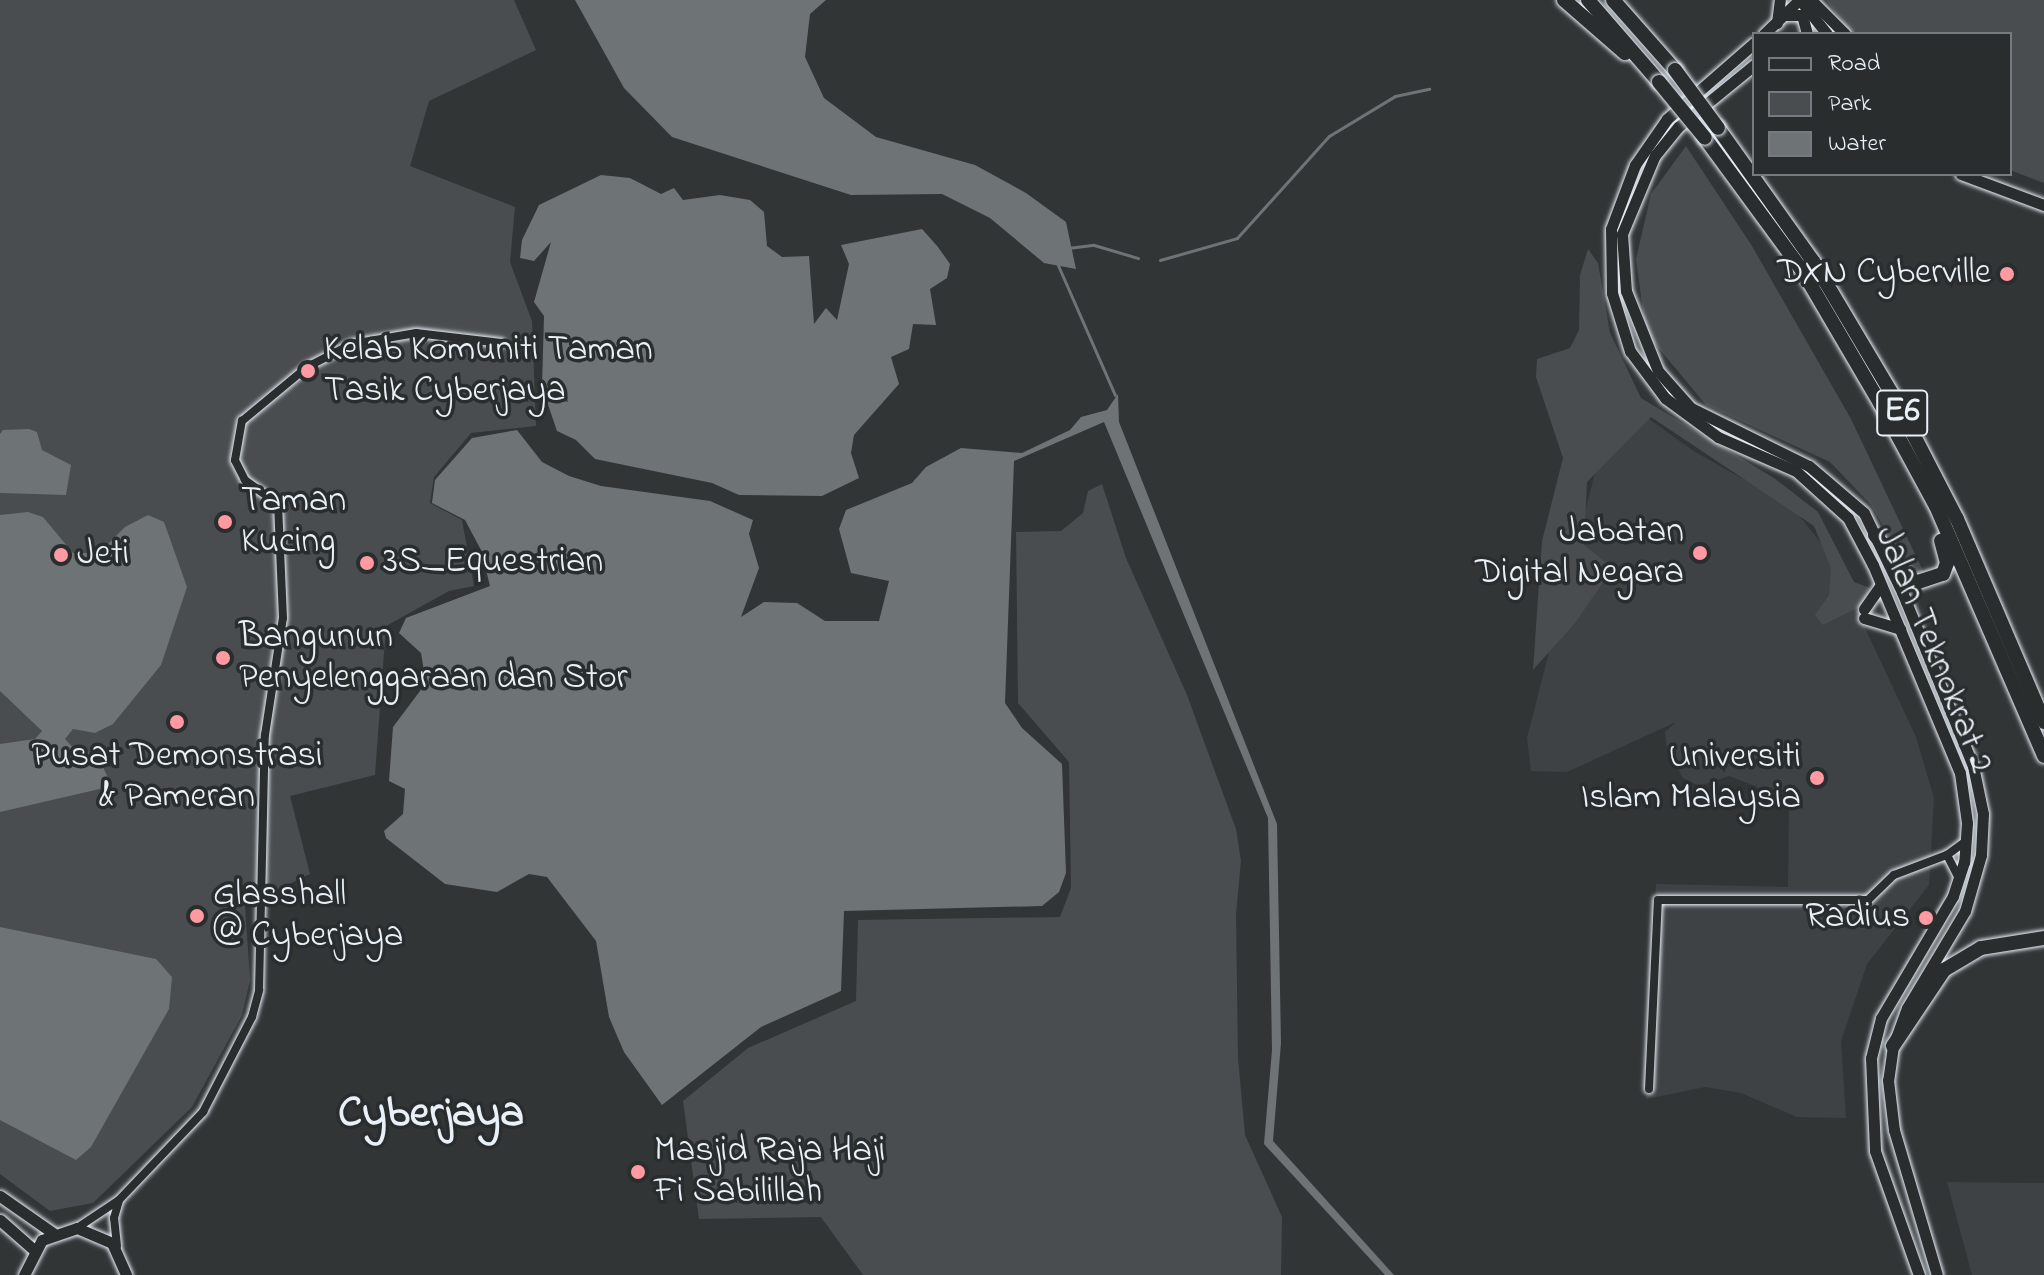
<!DOCTYPE html>
<style>
body{margin:0}
#map{position:relative;width:2044px;height:1275px;overflow:hidden;background:#323536;font-family:"Indie Flower",sans-serif}
div>[style]{position:absolute}
[style*='--x']{left:calc(var(--x)*1px);top:calc(var(--y)*1px);width:calc(var(--w)*1px);rotate:calc(var(--a)*1deg)}
.built>*{inset:0;background:#3f4244}
.green>*{inset:0;background:#494d4f}
.water>*{inset:0;background:#6e7376}
.stream>*{height:3px;margin:-1.5px;padding:0 1.5px;transform-origin:1.5px;border-radius:1.5px;background:#6e7376}
.roads{filter:drop-shadow(0 0 2px #e8f1f8) drop-shadow(0 0 2px #e8f1f8)}
.minor>*{height:8px;margin:-4px;padding:0 4px;transform-origin:4px;border-radius:4px;background:#2a2d2e}
.secondary>*{height:11px;margin:-5.5px;padding:0 5.5px;transform-origin:5.5px;border-radius:5.5px;background:#2a2d2e}
.motorway>*{height:14px;margin:-7px;padding:0 7px;transform-origin:7px;border-radius:7px;background:#2a2d2e}
.bridges{filter:drop-shadow(0 0 2px #e8f1f8) drop-shadow(0 0 2px #e8f1f8)}
.motorway-bridge>*{height:14px;margin:-7px;padding:0 7px;transform-origin:7px;border-radius:7px;background:#2a2d2e}
.dots>*{width:22px;height:22px;translate:-50% -50%;box-sizing:border-box;border:4px solid #2a2d2e;border-radius:50%}
span{translate:-50% -50%;white-space:nowrap;text-align:center;line-height:1.15;-webkit-text-stroke:7px #2a2d2e;paint-order:stroke}
.shield-label span{padding:2px 6px;background:#2a2d2e;border:2px solid;border-radius:6px;-webkit-text-stroke-width:0}
.shield-label{font-size:34px;color:#e8f1f8;font-weight:700}
.poi-label{font-size:36px;color:#e8f1f8}
.right{translate:-100% -50%;text-align:right}
.left{translate:0 -50%;text-align:left}
.street-label{font-size:36px;color:#e8f1f8}
.district-label{font-size:44px;color:#e8f1f8;font-weight:700}
.legend{position:absolute;left:1752px;top:32px;width:260px;height:144px;box-sizing:border-box;background:#2a2d2e;border:2px solid #767b7f;margin:0;padding:10px 14px;list-style:none;font-size:24px;color:#e8f1f8}
.legend li{display:flex;align-items:center;gap:16px;height:40px}
.legend b{width:40px;border:2px solid #767b7f}
</style>
<div id="map">
<div class="built">
<div style="clip-path:polygon(1639px 412px,1695px 452px,1791px 506px,1831px 555px,1916px 737px,1934px 798px,1929px 885px,1867px 964px,1841px 1041px,1846px 1118px,1797px 1117px,1741px 1093px,1705px 1087px,1646px 1099px,1656px 884px,1788px 887px,1789px 809px,1755px 786px,1729px 776px,1699px 786px,1683px 778px,1667px 750px,1665px 732px,1676px 722px,1567px 772px,1531px 771px,1527px 738px,1597px 465px)"></div>
<div style="clip-path:polygon(1947px 1182px,2044px 1183px,2044px 1275px,1972px 1275px)"></div>
</div>
<div class="green">
<div style="clip-path:polygon(0 0,514px 0,536px 50px,429px 101px,410px 166px,515px 207px,510px 262px,532px 321px,536px 426px,471px 433px,434px 477px,430px 503px,462px 520px,474px 586px,449px 591px,386px 626px,375px 775px,290px 796px,310px 874px,245px 905px,250px 980px,242px 1015px,192px 1107px,93px 1203px,50px 1211px,0 1174px)"></div>
<div style="clip-path:polygon(1826px 0,2044px 0,2044px 183px,2010px 170px,2010px 34px,1852px 34px)"></div>
<div style="clip-path:polygon(1686px 146px,1752px 246px,1851px 419px,1924px 573px,1909px 570px,1871px 505px,1830px 462px,1706px 405px,1646px 333px,1636px 259px,1651px 194px)"></div>
<div style="clip-path:polygon(1588px 249px,1598px 263px,1610px 333px,1641px 398px,1774px 478px,1818px 512px,1854px 582px,1870px 588px,1863px 605px,1823px 625px,1815px 615px,1829px 595px,1831px 568px,1814px 526px,1651px 417px,1587px 482px,1584px 545px,1613px 568px,1575px 623px,1533px 670px,1542px 541px,1563px 458px,1536px 377px,1537px 359px,1570px 348px,1579px 330px,1580px 275px)"></div>
<div style="clip-path:polygon(1102px 484px,1126px 558px,1187px 695px,1236px 829px,1241px 861px,1236px 914px,1238px 1058px,1245px 1135px,1282px 1217px,1281px 1275px,863px 1275px,821px 1217px,699px 1219px,683px 1101px,748px 1048px,856px 1001px,858px 920px,1060px 917px,1071px 888px,1069px 762px,1018px 703px,1016px 532px,1061px 531px,1083px 513px,1088px 491px)"></div>
</div>
<div class="water">
<div style="clip-path:polygon(575px 0,826px 0,810px 14px,805px 57px,824px 98px,876px 137px,975px 165px,1026px 193px,1066px 222px,1076px 269px,1044px 263px,990px 218px,942px 194px,851px 195px,672px 137px,624px 88px)"></div>
<div style="clip-path:polygon(601px 175px,630px 178px,661px 194px,674px 188px,683px 200px,720px 195px,750px 200px,764px 212px,767px 246px,782px 257px,809px 256px,814px 324px,826px 308px,837px 320px,849px 264px,841px 245px,922px 229px,938px 247px,950px 264px,947px 278px,930px 289px,936px 325px,913px 324px,909px 349px,891px 357px,899px 384px,854px 435px,851px 453px,859px 478px,822px 496px,739px 495px,712px 483px,595px 459px,576px 440px,557px 431px,542px 387px,544px 316px,534px 302px,551px 242px,534px 261px,520px 258px,522px 240px,539px 205px)"></div>
<div style="clip-path:polygon(1118px 394px,1119px 422px,1277px 824px,1281px 1043px,1273px 1141px,1394px 1275px,1385px 1275px,1264px 1144px,1272px 1050px,1268px 818px,1104px 422px,1014px 461px,1005px 703px,1022px 728px,1062px 764px,1066px 873px,1059px 892px,1042px 906px,844px 911px,841px 991px,761px 1027px,662px 1105px,624px 1052px,609px 1017px,596px 941px,547px 877px,529px 874px,497px 892px,445px 884px,386px 838px,384px 831px,403px 814px,405px 789px,389px 781px,393px 727px,426px 683px,421px 653px,399px 633px,406px 618px,490px 586px,481px 550px,465px 520px,432px 503px,435px 480px,472px 438px,517px 430px,542px 462px,569px 476px,601px 486px,710px 501px,753px 520px,749px 534px,759px 568px,741px 617px,764px 602px,797px 603px,825px 621px,879px 621px,889px 581px,851px 573px,839px 529px,846px 510px,912px 483px,926px 467px,961px 448px,1022px 453px,1070px 430px,1081px 417px,1107px 410px)"></div>
<div style="clip-path:polygon(29px 429px,37px 432px,42px 450px,71px 465px,66px 495px,0 493px,0 434px,3px 430px)"></div>
<div style="clip-path:polygon(28px 512px,43px 517px,73px 553px,99px 553px,125px 527px,148px 515px,164px 522px,187px 587px,161px 665px,113px 724px,95px 733px,73px 729px,65px 739px,78px 753px,92px 753px,101px 763px,109px 780px,104px 788px,0 812px,0 744px,35px 739px,42px 731px,0 691px,0 515px)"></div>
<div style="clip-path:polygon(0 927px,156px 959px,172px 977px,169px 1009px,91px 1147px,76px 1160px,0 1120px)"></div>
</div>
<div class="stream">
<div style="--x:1068;--y:248;--w:26;--a:-7"></div>
<div style="--x:1094;--y:245;--w:46;--a:16.5"></div>
<div style="--x:1160;--y:260;--w:80;--a:-15.9"></div>
<div style="--x:1237;--y:238;--w:137;--a:-48"></div>
<div style="--x:1329;--y:136;--w:77;--a:-31.2"></div>
<div style="--x:1395;--y:96;--w:35;--a:-12"></div>
<div style="--x:1057;--y:263;--w:144;--a:66.3"></div>
</div>
<div class="roads">
<div class="minor">
<div style="--x:1947;--y:855;--w:27;--a:63"></div>
<div style="--x:1649;--y:1089;--w:189;--a:-87.3"></div>
<div style="--x:1658;--y:900;--w:210;--a:0"></div>
<div style="--x:1868;--y:900;--w:36;--a:-44"></div>
<div style="--x:1894;--y:875;--w:57;--a:-20.7"></div>
<div style="--x:1947;--y:855;--w:22;--a:-36"></div>
<div style="--x:77;--y:1228;--w:50;--a:-33.7"></div>
<div style="--x:119;--y:1200;--w:122;--a:-46.3"></div>
<div style="--x:203;--y:1112;--w:107;--a:-62.7"></div>
<div style="--x:252;--y:1017;--w:28;--a:-75"></div>
<div style="--x:259;--y:990;--w:255;--a:-88.7"></div>
<div style="--x:265;--y:735;--w:118;--a:-81.3"></div>
<div style="--x:283;--y:618;--w:114;--a:-92.5"></div>
<div style="--x:278;--y:504;--w:41;--a:-144"></div>
<div style="--x:245;--y:480;--w:22;--a:-117"></div>
<div style="--x:235;--y:460;--w:40;--a:-80"></div>
<div style="--x:242;--y:421;--w:85;--a:-39.7"></div>
<div style="--x:307;--y:367;--w:51;--a:-27.1"></div>
<div style="--x:352;--y:344;--w:65;--a:-9.8"></div>
<div style="--x:416;--y:333;--w:86;--a:6.7"></div>
<div style="--x:117;--y:1246;--w:28;--a:-96"></div>
<div style="--x:114;--y:1218;--w:18;--a:-74"></div>
</div>
<div class="secondary">
<div style="--x:1800;--y:0;--w:43;--a:51.5"></div>
<div style="--x:1811;--y:0;--w:48;--a:45"></div>
<div style="--x:1785;--y:15;--w:17;--a:0"></div>
<div style="--x:1802;--y:15;--w:20;--a:75"></div>
<div style="--x:1777;--y:23;--w:23;--a:-83"></div>
<div style="--x:1764;--y:34;--w:49;--a:-44.2"></div>
<div style="--x:1754;--y:43;--w:116;--a:138.9"></div>
<div style="--x:1667;--y:119;--w:56;--a:124.8"></div>
<div style="--x:1635;--y:165;--w:68;--a:110.6"></div>
<div style="--x:1611;--y:229;--w:64;--a:89.1"></div>
<div style="--x:1612;--y:293;--w:61;--a:72.8"></div>
<div style="--x:1630;--y:351;--w:59;--a:53.3"></div>
<div style="--x:1665;--y:398;--w:66;--a:36.3"></div>
<div style="--x:1718;--y:437;--w:85;--a:23.6"></div>
<div style="--x:1796;--y:471;--w:70;--a:42.1"></div>
<div style="--x:1848;--y:518;--w:53;--a:62"></div>
<div style="--x:1873;--y:565;--w:225;--a:67.3"></div>
<div style="--x:1960;--y:773;--w:50;--a:82"></div>
<div style="--x:1967;--y:823;--w:39;--a:94"></div>
<div style="--x:1964;--y:862;--w:36;--a:108"></div>
<div style="--x:1953;--y:896;--w:142;--a:120.5"></div>
<div style="--x:1881;--y:1018;--w:41;--a:104"></div>
<div style="--x:1871;--y:1058;--w:93;--a:87.5"></div>
<div style="--x:1875;--y:1151;--w:132;--a:70.5"></div>
<div style="--x:1754;--y:65;--w:98;--a:140.8"></div>
<div style="--x:1678;--y:127;--w:36;--a:129"></div>
<div style="--x:1655;--y:155;--w:86;--a:112.7"></div>
<div style="--x:1622;--y:234;--w:57;--a:86"></div>
<div style="--x:1626;--y:291;--w:86;--a:68.2"></div>
<div style="--x:1658;--y:371;--w:50;--a:48.3"></div>
<div style="--x:1691;--y:408;--w:131;--a:26.2"></div>
<div style="--x:1809;--y:466;--w:72;--a:40.5"></div>
<div style="--x:1864;--y:513;--w:88;--a:64.3"></div>
<div style="--x:1902;--y:592;--w:188;--a:67.8"></div>
<div style="--x:1973;--y:766;--w:49;--a:78.2"></div>
<div style="--x:1983;--y:814;--w:41;--a:92.8"></div>
<div style="--x:1981;--y:855;--w:58;--a:105.9"></div>
<div style="--x:1965;--y:911;--w:113;--a:120.9"></div>
<div style="--x:1907;--y:1008;--w:40;--a:110.2"></div>
<div style="--x:1893;--y:1046;--w:34;--a:98"></div>
<div style="--x:1888;--y:1080;--w:50;--a:83.2"></div>
<div style="--x:1894;--y:1130;--w:151;--a:73.5"></div>
<div style="--x:1961;--y:174;--w:89;--a:20.5"></div>
<div style="--x:1864;--y:609;--w:29;--a:-55"></div>
<div style="--x:1864;--y:618;--w:38;--a:17"></div>
<div style="--x:0;--y:1196;--w:65;--a:34.9"></div>
<div style="--x:0;--y:1220;--w:44;--a:41.3"></div>
<div style="--x:24;--y:1275;--w:39;--a:-63"></div>
<div style="--x:42;--y:1240;--w:37;--a:-19"></div>
<div style="--x:77;--y:1228;--w:38;--a:23"></div>
<div style="--x:112;--y:1243;--w:35;--a:66"></div>
</div>
<div class="motorway">
<div style="--x:1564;--y:0;--w:81;--a:41"></div>
<div style="--x:1588;--y:0;--w:108;--a:49.1"></div>
<div style="--x:1613;--y:0;--w:94;--a:48.5"></div>
<div style="--x:1718;--y:128;--w:163;--a:54.5"></div>
<div style="--x:1813;--y:261;--w:161;--a:59.3"></div>
<div style="--x:1895;--y:399;--w:135;--a:62.7"></div>
<div style="--x:1957;--y:519;--w:221;--a:66.8"></div>
<div style="--x:1705;--y:138;--w:164;--a:53.7"></div>
<div style="--x:1802;--y:270;--w:154;--a:59.6"></div>
<div style="--x:1880;--y:403;--w:117;--a:61.5"></div>
<div style="--x:1936;--y:506;--w:272;--a:66.6"></div>
<div style="--x:1875;--y:535;--w:57;--a:52.1"></div>
<div style="--x:1910;--y:580;--w:8;--a:14"></div>
<div style="--x:1918;--y:582;--w:26;--a:-18"></div>
<div style="--x:1943;--y:574;--w:12;--a:-70"></div>
<div style="--x:1947;--y:563;--w:23;--a:-105"></div>
<div style="--x:1893;--y:1046;--w:92;--a:-56.1"></div>
<div style="--x:1944;--y:970;--w:43;--a:-30.7"></div>
<div style="--x:1981;--y:948;--w:64;--a:-9"></div>
</div>
</div>
<div class="bridges">
<div class="motorway-bridge">
<div style="--x:1675;--y:70;--w:72;--a:53.4"></div>
<div style="--x:1659;--y:82;--w:72;--a:50.6"></div>
</div>
</div>
<div class="dots">
<div style="left:2007px;top:274px;background:#ff9aa2"></div>
<div style="left:308px;top:371px;background:#ff9aa2"></div>
<div style="left:225px;top:522px;background:#ff9aa2"></div>
<div style="left:1700px;top:553px;background:#ff9aa2"></div>
<div style="left:61px;top:555px;background:#ff9aa2"></div>
<div style="left:367px;top:563px;background:#ff9aa2"></div>
<div style="left:223px;top:658px;background:#ff9aa2"></div>
<div style="left:177px;top:722px;background:#ff9aa2"></div>
<div style="left:1817px;top:778px;background:#ff9aa2"></div>
<div style="left:197px;top:916px;background:#ff9aa2"></div>
<div style="left:1926px;top:918px;background:#ff9aa2"></div>
<div style="left:638px;top:1172px;background:#ff9aa2"></div>
</div>
<div class="shield-label">
<span style="left:1902px;top:413px">E6</span>
</div>
<div class="poi-label">
<span class="right" style="left:1991px;top:274px">DXN Cyberville</span>
<span class="left" style="left:324px;top:371px">Kelab Komuniti Taman<br>Tasik Cyberjaya</span>
<span class="left" style="left:241px;top:522px">Taman<br>Kucing</span>
<span class="right" style="left:1684px;top:553px">Jabatan<br>Digital Negara</span>
<span class="left" style="left:77px;top:555px">Jeti</span>
<span class="left" style="left:383px;top:563px">3S_Equestrian</span>
<span class="left" style="left:239px;top:658px">Bangunun<br>Penyelenggaraan dan Stor</span>
<span style="left:177px;top:777px">Pusat Demonstrasi<br>&amp; Pameran</span>
<span class="right" style="left:1801px;top:778px">Universiti<br>Islam Malaysia</span>
<span class="left" style="left:213px;top:916px">Glasshall<br>@ Cyberjaya</span>
<span class="right" style="left:1910px;top:918px">Radius</span>
<span class="left" style="left:654px;top:1172px">Masjid Raja Haji<br>Fi Sabilillah</span>
</div>
<div class="street-label">
<span style="left:1933px;top:650px;rotate:68deg">Jalan Teknokrat 2</span>
</div>
<div class="district-label">
<span style="left:431px;top:1114px">Cyberjaya</span>
</div>
<ul class="legend">
<li><b style="height:10px;background:#2a2d2e"></b>Road</li>
<li><b style="height:22px;background:#494d4f"></b>Park</li>
<li><b style="height:22px;background:#6e7376"></b>Water</li>
</ul>
</div>
